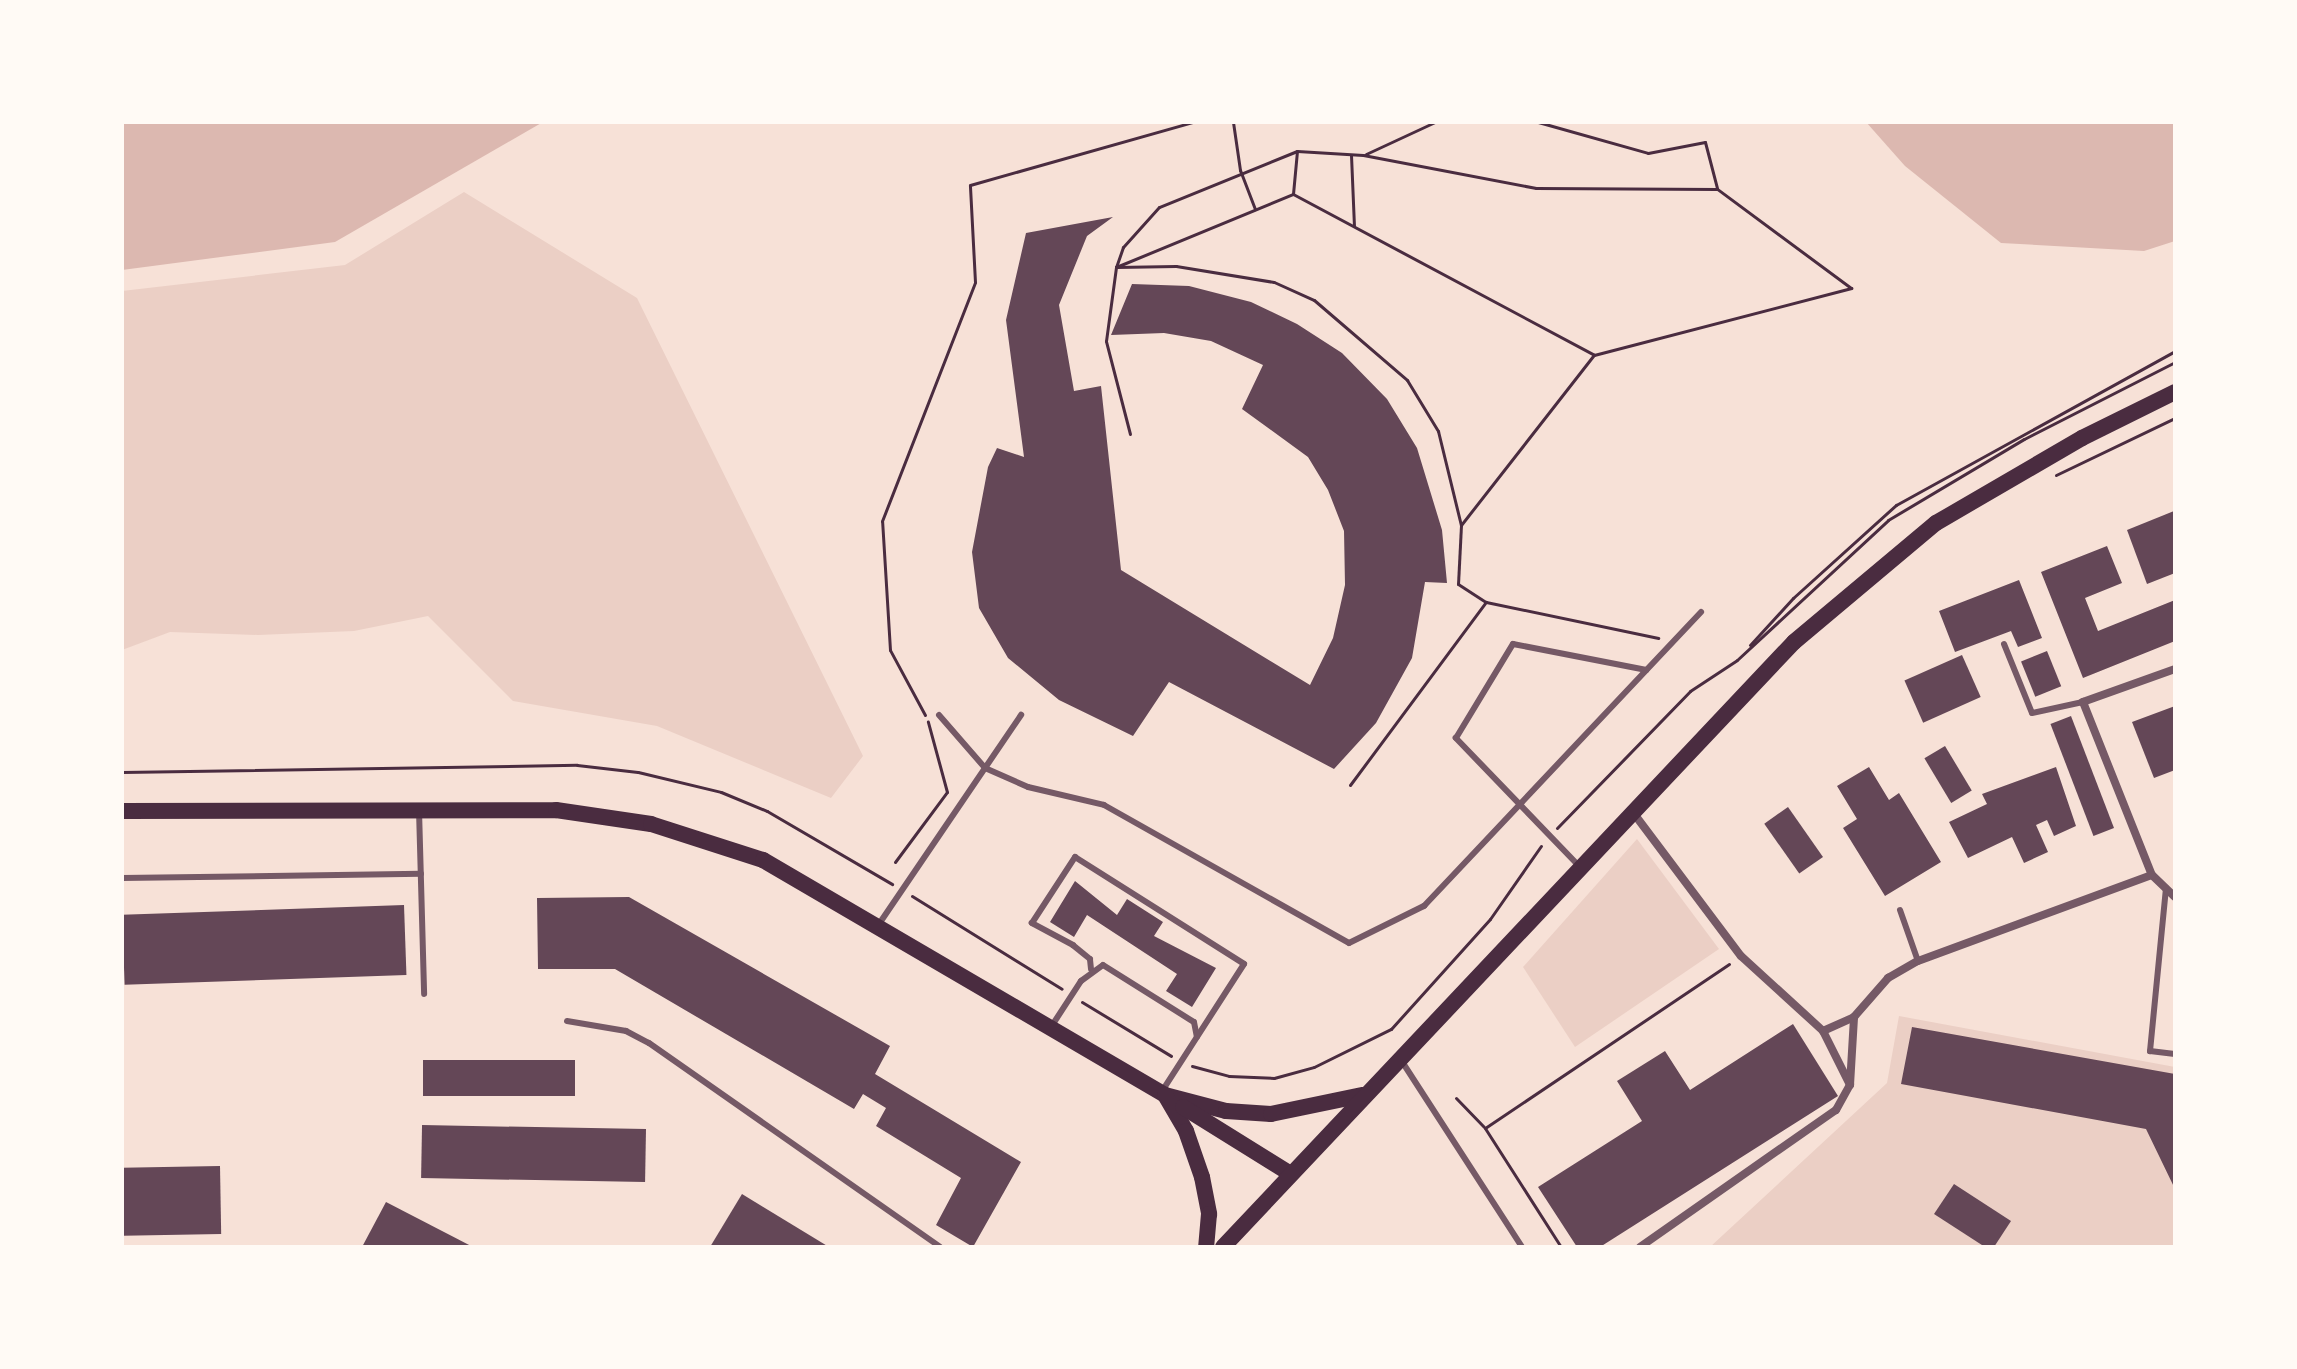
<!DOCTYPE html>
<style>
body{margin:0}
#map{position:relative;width:2297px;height:1369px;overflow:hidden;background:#f7e1d7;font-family:"Sofia Sans Condensed",sans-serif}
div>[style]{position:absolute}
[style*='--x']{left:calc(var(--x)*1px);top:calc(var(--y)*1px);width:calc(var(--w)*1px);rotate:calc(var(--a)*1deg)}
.green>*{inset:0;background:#ebcfc5}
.water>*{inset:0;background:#dcb8b0}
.building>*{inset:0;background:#644757;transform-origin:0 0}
.path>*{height:3px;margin:-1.5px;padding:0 1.5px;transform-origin:1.5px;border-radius:1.5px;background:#4a2c40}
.service>*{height:6px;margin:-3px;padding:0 3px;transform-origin:3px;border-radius:3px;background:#755966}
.minor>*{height:8px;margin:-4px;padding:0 4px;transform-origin:4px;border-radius:4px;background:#755966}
.secondary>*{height:16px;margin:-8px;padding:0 8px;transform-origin:8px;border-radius:8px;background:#4a2c40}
span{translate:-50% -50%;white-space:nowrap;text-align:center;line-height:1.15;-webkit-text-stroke:6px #fffaf5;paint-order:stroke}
.frame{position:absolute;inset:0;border:124px solid #fffaf5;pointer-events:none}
</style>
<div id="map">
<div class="green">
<div style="clip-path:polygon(464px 192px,637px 298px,863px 756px,831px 798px,657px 726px,513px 701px,428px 616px,354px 631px,258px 635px,170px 632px,122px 650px,122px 291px,345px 265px)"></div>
<div style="clip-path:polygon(1637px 839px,1719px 949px,1575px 1047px,1523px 967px)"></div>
<div style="clip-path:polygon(1899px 1016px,2175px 1067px,2175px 1247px,1710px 1247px,1887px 1083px)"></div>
</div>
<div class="water">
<div style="clip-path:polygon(122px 122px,543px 122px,335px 242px,122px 270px)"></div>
<div style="clip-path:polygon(1866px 122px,2175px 122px,2175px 241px,2144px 251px,2001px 243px,1905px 166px)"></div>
</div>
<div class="building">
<div style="clip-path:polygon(1113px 217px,1087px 236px,1059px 305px,1074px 391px,1101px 386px,1121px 570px,1310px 685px,1333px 638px,1345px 585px,1344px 531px,1328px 490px,1308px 457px,1242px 409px,1263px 365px,1211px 341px,1164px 333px,1111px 335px,1132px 284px,1189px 286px,1251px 302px,1297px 324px,1342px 353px,1387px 399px,1417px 448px,1442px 530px,1447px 583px,1425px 582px,1412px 658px,1376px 723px,1334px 769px,1169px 682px,1133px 736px,1059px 700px,1008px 658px,979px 608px,972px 552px,988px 467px,997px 448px,1024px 457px,1006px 320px,1026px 233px)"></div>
<div style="clip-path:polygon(2174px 511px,2175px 573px,2147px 584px,2127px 530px)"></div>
<div style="clip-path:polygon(2107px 546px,2122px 583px,2085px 598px,2098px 631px,2175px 600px,2175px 641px,2083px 678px,2041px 572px)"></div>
<div style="clip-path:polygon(2019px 580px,2042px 638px,2018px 647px,2011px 631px,1955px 652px,1939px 611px)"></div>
<div style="left:2047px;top:651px;width:38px;height:28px;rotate:68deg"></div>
<div style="left:1962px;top:655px;width:46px;height:63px;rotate:66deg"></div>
<div style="clip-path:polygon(2175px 706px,2175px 770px,2154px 778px,2132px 722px)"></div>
<div style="left:2071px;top:716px;width:120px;height:22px;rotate:69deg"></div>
<div style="left:1945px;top:746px;width:52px;height:24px;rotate:59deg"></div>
<div style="clip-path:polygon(1869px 767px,1889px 800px,1899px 793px,1941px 862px,1885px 896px,1843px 828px,1857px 819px,1837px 786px)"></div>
<div style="clip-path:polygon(2056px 767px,2076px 826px,2054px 836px,2047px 820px,2036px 825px,2048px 852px,2024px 863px,2012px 837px,1968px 858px,1949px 822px,1987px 804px,1982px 794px)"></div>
<div style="left:1788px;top:807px;width:61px;height:29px;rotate:55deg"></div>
<div style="clip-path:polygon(1075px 881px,1117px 915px,1127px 899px,1163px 922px,1154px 936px,1216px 968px,1192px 1007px,1166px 991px,1177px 974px,1087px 915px,1074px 937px,1050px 922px)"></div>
<div style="clip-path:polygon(629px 897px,890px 1046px,875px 1074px,1021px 1162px,973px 1247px,936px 1225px,961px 1178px,876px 1126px,886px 1108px,863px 1094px,854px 1109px,615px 969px,538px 969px,537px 898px)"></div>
<div style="left:404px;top:905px;width:70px;height:282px;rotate:88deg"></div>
<div style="clip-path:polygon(1793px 1024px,1838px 1096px,1600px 1247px,1577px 1247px,1538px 1187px,1642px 1121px,1617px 1081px,1665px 1051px,1690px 1090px)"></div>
<div style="clip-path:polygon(1912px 1027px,2175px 1074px,2175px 1189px,2146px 1129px,1901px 1084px)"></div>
<div style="left:575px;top:1060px;width:36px;height:152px;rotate:90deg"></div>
<div style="left:646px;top:1129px;width:53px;height:224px;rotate:91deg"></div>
<div style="left:220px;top:1166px;width:68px;height:98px;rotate:89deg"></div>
<div style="clip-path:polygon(1954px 1184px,2011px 1221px,1994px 1247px,1985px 1247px,1934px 1214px)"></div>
<div style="clip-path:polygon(742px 1194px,829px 1247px,710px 1247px)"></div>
<div style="clip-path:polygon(386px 1202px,473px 1247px,362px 1247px)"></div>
</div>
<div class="path">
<div style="--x:1233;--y:122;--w:49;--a:81.7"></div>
<div style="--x:1240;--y:170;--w:42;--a:69"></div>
<div style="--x:1538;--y:122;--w:114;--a:15.7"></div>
<div style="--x:1648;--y:153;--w:58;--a:-10.9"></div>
<div style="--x:1705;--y:142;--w:48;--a:75.4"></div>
<div style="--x:1366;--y:154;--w:76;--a:-24.9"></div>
<div style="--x:1351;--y:155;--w:71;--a:87.6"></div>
<div style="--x:1293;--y:194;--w:43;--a:-84.7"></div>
<div style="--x:1130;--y:434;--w:96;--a:-104.5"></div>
<div style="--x:1106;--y:341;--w:75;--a:-82.3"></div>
<div style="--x:1116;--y:267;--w:191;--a:-22.4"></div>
<div style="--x:1293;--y:194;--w:341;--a:28.1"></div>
<div style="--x:2056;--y:475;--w:132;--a:-25.6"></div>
<div style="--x:1461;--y:525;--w:216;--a:-52"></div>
<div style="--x:1594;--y:355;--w:266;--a:-14.6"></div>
<div style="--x:1851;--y:288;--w:167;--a:-143.5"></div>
<div style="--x:1717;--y:189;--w:181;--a:-179.7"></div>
<div style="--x:1536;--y:188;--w:176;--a:-169.2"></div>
<div style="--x:1363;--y:155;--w:66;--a:-176.5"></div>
<div style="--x:1297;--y:151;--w:149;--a:157.9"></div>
<div style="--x:1159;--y:207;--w:54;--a:132"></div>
<div style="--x:1123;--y:247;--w:21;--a:109"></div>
<div style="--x:1116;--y:267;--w:60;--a:-1"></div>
<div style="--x:1176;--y:266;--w:99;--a:9.3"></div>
<div style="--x:1274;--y:282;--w:44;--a:24.2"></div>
<div style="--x:1314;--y:300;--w:123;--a:40.7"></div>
<div style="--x:1407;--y:380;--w:60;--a:58.7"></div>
<div style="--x:1438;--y:431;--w:97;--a:76.3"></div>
<div style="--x:1461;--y:525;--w:59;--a:92.9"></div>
<div style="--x:1458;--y:584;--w:33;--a:33"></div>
<div style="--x:1486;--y:602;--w:176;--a:11.8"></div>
<div style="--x:1750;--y:645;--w:64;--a:-47.5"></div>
<div style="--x:1793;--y:598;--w:139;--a:-42.1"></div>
<div style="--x:1896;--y:505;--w:319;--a:-28.9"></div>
<div style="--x:925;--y:715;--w:74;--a:-118.3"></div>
<div style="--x:890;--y:650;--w:129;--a:-93.5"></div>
<div style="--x:882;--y:521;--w:256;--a:-68.7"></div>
<div style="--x:975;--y:282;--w:97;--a:-93"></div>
<div style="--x:970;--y:185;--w:232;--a:-15.8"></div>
<div style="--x:122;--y:772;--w:455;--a:-0.9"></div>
<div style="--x:577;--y:765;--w:61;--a:6.5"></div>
<div style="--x:638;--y:772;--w:85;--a:13.5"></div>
<div style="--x:721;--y:792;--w:50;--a:22.4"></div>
<div style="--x:767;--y:811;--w:145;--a:30.3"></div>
<div style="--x:1350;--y:785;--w:228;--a:-53.4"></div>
<div style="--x:1557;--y:828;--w:191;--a:-45.8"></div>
<div style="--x:1690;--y:691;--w:56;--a:-33.4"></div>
<div style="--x:1737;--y:660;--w:206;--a:-42.8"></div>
<div style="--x:1888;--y:520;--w:158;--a:-30.8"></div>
<div style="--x:2024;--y:439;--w:169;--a:-27"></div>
<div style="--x:895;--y:862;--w:87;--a:-53.4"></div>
<div style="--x:947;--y:792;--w:73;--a:-105.2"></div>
<div style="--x:912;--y:896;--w:176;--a:31.8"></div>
<div style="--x:1082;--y:1002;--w:104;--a:31.2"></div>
<div style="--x:1192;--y:1066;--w:38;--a:15"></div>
<div style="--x:1229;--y:1076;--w:45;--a:2.5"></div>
<div style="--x:1274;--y:1078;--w:41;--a:-15.4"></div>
<div style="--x:1314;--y:1067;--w:86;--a:-26.3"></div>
<div style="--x:1391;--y:1029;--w:148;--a:-48"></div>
<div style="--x:1490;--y:919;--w:89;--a:-55.1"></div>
<div style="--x:1456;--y:1098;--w:40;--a:46"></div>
<div style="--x:1561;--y:1247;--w:141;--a:-122.6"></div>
<div style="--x:1485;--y:1128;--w:294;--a:-33.9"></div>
</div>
<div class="service">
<div style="--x:2004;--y:644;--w:74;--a:67.9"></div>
<div style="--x:2032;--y:713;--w:52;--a:-12.2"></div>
<div style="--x:939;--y:715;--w:70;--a:49"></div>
<div style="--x:985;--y:768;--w:47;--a:23.8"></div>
<div style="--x:1028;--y:787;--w:78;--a:13.3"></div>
<div style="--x:1104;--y:805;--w:281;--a:29.4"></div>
<div style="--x:1349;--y:943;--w:84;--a:-26.3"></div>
<div style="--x:1424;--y:906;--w:404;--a:-46.7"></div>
<div style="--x:419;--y:810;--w:184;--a:88.4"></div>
<div style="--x:1579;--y:866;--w:178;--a:-133.9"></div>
<div style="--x:1456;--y:738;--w:110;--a:-58.8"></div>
<div style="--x:1513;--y:644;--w:136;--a:11"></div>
<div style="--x:122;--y:878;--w:299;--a:-0.8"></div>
<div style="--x:2166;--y:888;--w:164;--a:95.6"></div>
<div style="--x:2150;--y:1051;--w:25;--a:7"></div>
<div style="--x:1900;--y:910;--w:54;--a:70.6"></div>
<div style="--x:879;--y:924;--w:253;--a:-55.8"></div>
<div style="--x:1091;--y:969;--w:10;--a:-96"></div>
<div style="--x:1090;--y:959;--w:22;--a:-141"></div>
<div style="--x:1073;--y:945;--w:47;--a:-151.8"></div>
<div style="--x:1032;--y:923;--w:79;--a:-56.9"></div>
<div style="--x:1075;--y:857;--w:200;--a:32.3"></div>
<div style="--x:1244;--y:964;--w:151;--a:122.8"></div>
<div style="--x:567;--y:1021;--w:60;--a:9.6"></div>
<div style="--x:626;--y:1031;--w:26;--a:28"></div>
<div style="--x:649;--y:1043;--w:355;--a:35"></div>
<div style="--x:1051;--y:1027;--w:55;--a:-56.9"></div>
<div style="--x:1081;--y:981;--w:27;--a:-36"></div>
<div style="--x:1103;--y:965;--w:107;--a:32.1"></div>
<div style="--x:1194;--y:1022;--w:15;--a:79"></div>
<div style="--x:1401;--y:1060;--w:223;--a:57.1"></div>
</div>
<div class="minor">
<div style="--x:2175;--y:669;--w:98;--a:160.3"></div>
<div style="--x:2083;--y:702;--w:186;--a:68.3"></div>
<div style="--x:2152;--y:875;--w:32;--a:44"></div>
<div style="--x:1632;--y:811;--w:181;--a:53.1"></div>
<div style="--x:1741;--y:956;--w:111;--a:42.4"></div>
<div style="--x:1823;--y:1031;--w:60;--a:63.4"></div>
<div style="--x:1823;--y:1031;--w:34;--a:-24"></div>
<div style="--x:1854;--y:1017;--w:52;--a:-48.9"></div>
<div style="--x:1888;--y:978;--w:34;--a:-30"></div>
<div style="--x:1918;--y:961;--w:249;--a:-20.2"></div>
<div style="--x:1640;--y:1247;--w:239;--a:-35"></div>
<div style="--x:1836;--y:1110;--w:29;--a:-61"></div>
<div style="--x:1850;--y:1085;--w:68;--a:-86.6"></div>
</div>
<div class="secondary">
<div style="--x:122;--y:811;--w:434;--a:-0.1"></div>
<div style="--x:556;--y:810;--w:96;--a:8.4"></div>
<div style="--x:651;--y:824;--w:118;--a:17.8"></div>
<div style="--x:763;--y:860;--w:466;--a:30.3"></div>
<div style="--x:1165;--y:1095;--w:63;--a:14.7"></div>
<div style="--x:1226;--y:1111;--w:45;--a:3.8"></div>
<div style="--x:1271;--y:1114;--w:94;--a:-11.7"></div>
<div style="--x:1165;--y:1095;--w:42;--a:59.7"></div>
<div style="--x:1186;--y:1131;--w:49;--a:70.8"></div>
<div style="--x:1202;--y:1177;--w:38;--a:79"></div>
<div style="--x:1209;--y:1214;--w:33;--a:95"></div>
<div style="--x:1183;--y:1107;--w:125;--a:31.9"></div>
<div style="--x:1223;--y:1247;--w:832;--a:-46.66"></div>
<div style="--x:1794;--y:642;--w:185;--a:-40"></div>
<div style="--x:1936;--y:523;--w:169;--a:-30.2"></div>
<div style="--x:2082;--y:438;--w:104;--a:-26.3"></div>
</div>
<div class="frame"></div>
</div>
